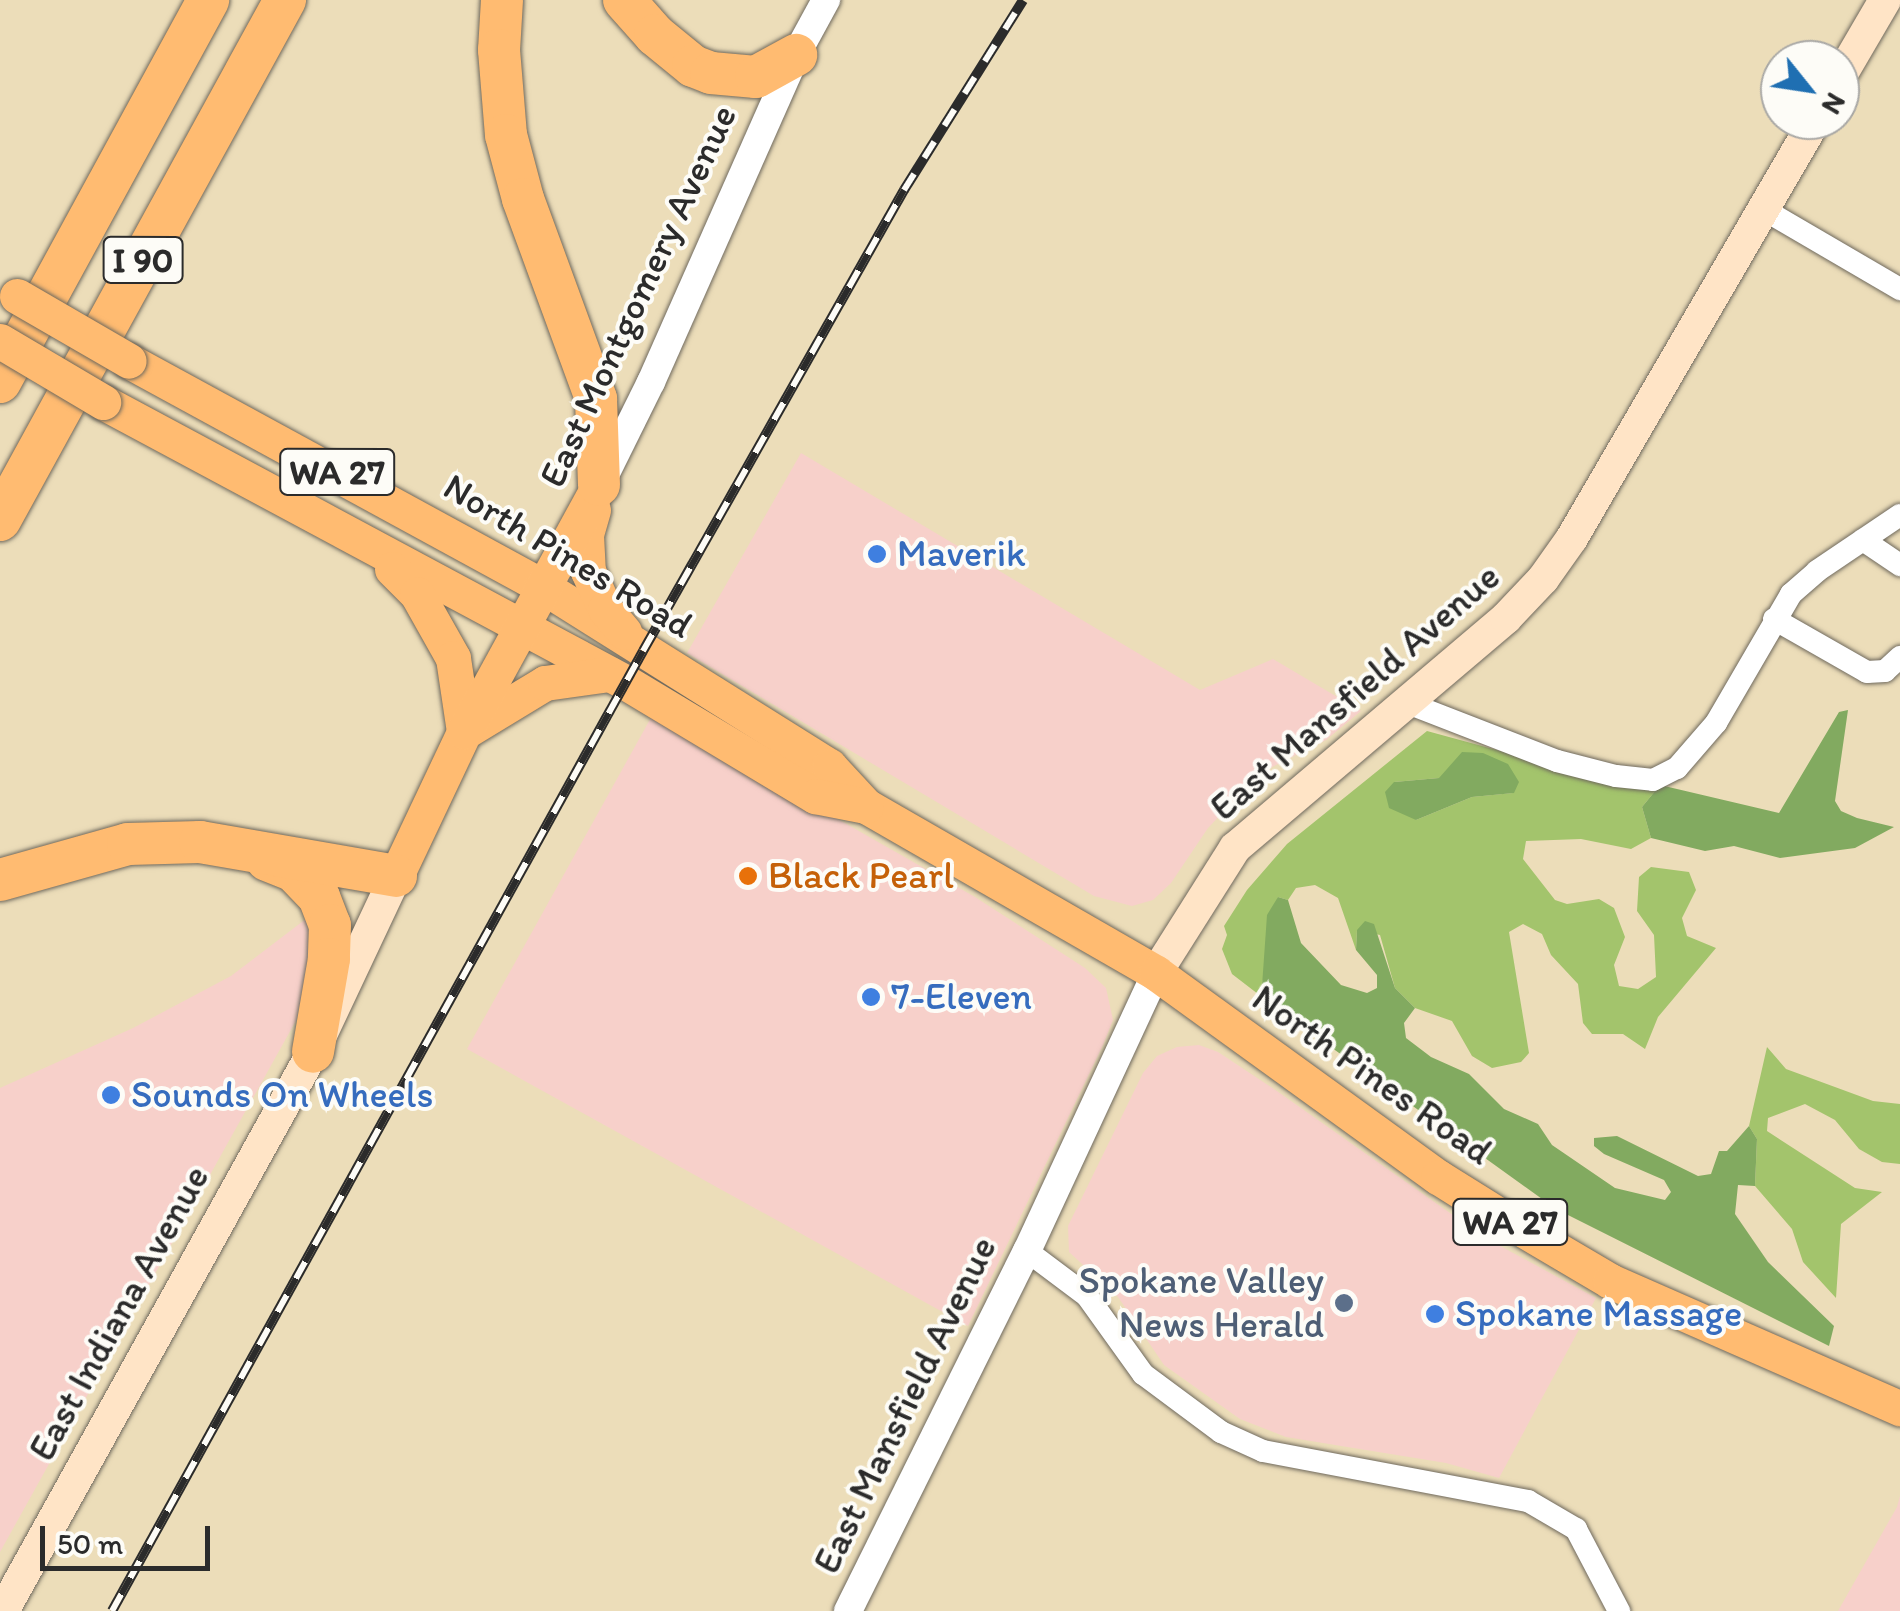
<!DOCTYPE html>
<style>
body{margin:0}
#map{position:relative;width:1900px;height:1611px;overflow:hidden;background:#ecddb9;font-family:Itim,sans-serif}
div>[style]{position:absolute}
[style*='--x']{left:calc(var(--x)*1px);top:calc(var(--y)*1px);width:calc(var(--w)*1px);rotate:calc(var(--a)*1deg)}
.built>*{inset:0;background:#f7d0ca}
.green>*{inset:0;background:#a3c46c}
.forest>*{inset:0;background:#82aa60}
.roads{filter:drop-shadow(0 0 2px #6f695d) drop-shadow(0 0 2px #6f695d)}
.minor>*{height:22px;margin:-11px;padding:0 11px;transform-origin:11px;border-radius:11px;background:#fff}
.tertiary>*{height:28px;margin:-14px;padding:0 14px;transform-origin:14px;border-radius:14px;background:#fff}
.secondary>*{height:32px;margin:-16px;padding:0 16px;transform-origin:16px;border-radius:16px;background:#ffe4c6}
.primary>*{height:35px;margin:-17.5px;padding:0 17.5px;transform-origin:17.5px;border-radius:17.5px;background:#ffbb71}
.motorway>*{height:42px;margin:-21px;padding:0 21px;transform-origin:21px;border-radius:21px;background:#ffbb71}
.rail>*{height:10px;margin-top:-5px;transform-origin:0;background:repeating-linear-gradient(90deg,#fdfcf7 0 19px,#2b2b2b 0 38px);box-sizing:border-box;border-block:2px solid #2b2b2b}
.bridges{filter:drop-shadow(0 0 2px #6f695d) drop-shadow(0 0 2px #6f695d)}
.primary-bridge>*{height:35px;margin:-17.5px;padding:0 17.5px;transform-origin:17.5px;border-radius:17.5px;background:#ffbb71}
.dots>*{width:28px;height:28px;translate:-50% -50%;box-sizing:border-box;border:5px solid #fdfcf7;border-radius:50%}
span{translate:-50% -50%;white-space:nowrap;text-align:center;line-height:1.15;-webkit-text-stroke:8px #fdfcf7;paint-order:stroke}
.shield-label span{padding:2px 8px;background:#fdfcf7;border:2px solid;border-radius:8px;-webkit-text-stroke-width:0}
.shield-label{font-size:35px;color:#2b2b2b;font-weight:700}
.street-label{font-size:38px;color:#2b2b2b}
.shop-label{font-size:38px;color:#366cbe}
.left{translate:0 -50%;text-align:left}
.food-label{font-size:38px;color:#c56008}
.service-label{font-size:38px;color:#4e5e75}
.right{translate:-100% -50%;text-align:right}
.north{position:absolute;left:1760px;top:40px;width:100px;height:100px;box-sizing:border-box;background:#fdfcf7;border:2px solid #a9a8a5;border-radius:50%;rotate:120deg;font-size:28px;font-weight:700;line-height:40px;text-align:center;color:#2b2b2b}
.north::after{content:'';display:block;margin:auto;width:35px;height:45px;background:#1f6fb2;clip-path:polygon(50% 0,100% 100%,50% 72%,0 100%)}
.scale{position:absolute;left:40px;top:1526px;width:170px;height:45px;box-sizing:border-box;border:5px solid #2b2b2b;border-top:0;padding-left:12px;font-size:30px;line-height:35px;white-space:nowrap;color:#2b2b2b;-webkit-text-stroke:8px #fdfcf7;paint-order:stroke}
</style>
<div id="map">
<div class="built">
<div style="clip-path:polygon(801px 453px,1200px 690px,1273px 659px,1361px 711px,1326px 740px,1272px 767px,1248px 786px,1208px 828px,1171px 883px,1153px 900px,1132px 906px,1094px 896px,687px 653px)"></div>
<div style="clip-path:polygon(653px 714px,975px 897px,1085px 968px,1106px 988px,1113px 1020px,1103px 1045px,968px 1326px,467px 1049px)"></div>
<div style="clip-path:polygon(315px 912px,308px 999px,0 1552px,0 1088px,133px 1028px,231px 976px)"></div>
<div style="clip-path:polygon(1199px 1045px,1218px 1052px,1274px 1089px,1484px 1237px,1596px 1298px,1499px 1478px,1446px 1463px,1286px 1437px,1240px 1419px,1164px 1365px,1118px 1297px,1069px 1252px,1068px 1226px,1143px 1073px,1157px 1056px,1177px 1047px)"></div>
<div style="clip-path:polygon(1900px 1496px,1900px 1611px,1838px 1611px,1897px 1507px)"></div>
</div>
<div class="green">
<div style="clip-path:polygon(evenodd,1427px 731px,1606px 780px,1660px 785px,1642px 807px,1651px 838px,1631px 849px,1581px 839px,1526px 841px,1523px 859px,1555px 900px,1567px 904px,1599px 899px,1614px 908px,1625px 937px,1614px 965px,1619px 986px,1638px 989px,1656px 977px,1654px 935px,1637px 911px,1639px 877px,1651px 867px,1689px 872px,1696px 890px,1682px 918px,1687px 936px,1716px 948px,1658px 1017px,1645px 1049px,1623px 1034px,1592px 1034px,1583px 1023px,1578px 984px,1551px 955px,1542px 934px,1523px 924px,1509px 932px,1529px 1053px,1521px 1062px,1492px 1068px,1472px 1056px,1452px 1021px,1415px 1008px,1395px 988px,1380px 935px,1357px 930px,1356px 950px,1338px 898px,1315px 885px,1296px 888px,1288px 900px,1278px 897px,1262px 985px,1271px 1004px,1232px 974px,1222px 949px,1227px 935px,1224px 926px,1247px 890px,1287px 844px,1427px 731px,1439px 778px,1513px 793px,1472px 797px,1416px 820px,1394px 782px,1439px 778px)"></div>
<div style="clip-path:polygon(1767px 1047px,1786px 1069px,1873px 1101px,1900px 1104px,1900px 1164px,1882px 1162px,1859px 1149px,1835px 1120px,1805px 1104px,1768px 1118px,1767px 1131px,1855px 1188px,1882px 1192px,1841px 1224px,1836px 1298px,1803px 1262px,1792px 1229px,1755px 1186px,1757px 1139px,1749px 1126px)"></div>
</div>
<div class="forest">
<div style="clip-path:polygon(1848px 710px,1835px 801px,1841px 811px,1857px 818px,1894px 827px,1855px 848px,1780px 858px,1734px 846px,1705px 851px,1651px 838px,1642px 807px,1660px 785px,1779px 813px,1839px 712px)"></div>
<div style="clip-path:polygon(1462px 752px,1483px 753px,1508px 764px,1519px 782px,1514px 793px,1472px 797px,1416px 820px,1389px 808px,1385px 792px,1394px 782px,1439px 778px)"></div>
<div style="clip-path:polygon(1278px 897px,1288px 900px,1301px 943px,1341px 985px,1367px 993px,1377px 988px,1377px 975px,1356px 950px,1357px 930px,1365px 921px,1374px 924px,1395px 988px,1415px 1008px,1404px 1023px,1406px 1038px,1431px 1057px,1469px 1074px,1504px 1109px,1538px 1124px,1552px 1145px,1615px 1188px,1665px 1200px,1671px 1192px,1664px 1180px,1604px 1154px,1594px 1146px,1594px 1138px,1617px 1136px,1698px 1176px,1711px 1174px,1719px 1151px,1727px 1151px,1749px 1126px,1757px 1139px,1755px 1186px,1738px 1185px,1735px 1214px,1768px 1262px,1834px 1326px,1829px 1346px,1556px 1209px,1271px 1004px,1262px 986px,1267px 915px)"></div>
</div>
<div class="roads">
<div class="minor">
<div style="--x:1763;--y:209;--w:159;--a:30.3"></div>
<div style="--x:1863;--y:540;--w:45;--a:34"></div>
<div style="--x:1774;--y:619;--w:107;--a:29.7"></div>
<div style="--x:1867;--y:672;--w:18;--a:-3"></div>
<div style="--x:1885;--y:671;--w:21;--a:-43"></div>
<div style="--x:1405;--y:702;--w:163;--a:21.2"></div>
<div style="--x:1557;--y:761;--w:61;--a:14.3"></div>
<div style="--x:1616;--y:776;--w:37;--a:6"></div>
<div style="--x:1653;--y:780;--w:27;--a:-27"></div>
<div style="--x:1677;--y:768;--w:60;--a:-49.1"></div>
<div style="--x:1716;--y:723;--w:149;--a:-59.8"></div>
<div style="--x:1791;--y:594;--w:35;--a:-41"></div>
<div style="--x:1817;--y:571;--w:100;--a:-34"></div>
<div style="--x:1027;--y:1251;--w:75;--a:36.9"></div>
<div style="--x:1087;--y:1296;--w:96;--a:54.3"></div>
<div style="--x:1143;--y:1374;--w:97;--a:36.6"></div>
<div style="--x:1221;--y:1432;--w:46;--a:24.3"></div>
<div style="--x:1263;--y:1451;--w:270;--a:10.7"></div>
<div style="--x:1528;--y:1501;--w:56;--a:30.3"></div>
<div style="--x:1576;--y:1529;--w:93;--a:62.3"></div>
</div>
<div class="tertiary">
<div style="--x:603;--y:479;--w:108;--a:-63.7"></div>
<div style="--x:651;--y:382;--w:358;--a:-66.1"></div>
<div style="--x:796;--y:55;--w:63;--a:-61.4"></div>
<div style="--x:848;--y:1611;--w:402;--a:-63.6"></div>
<div style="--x:1027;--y:1251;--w:306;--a:-65.1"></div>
</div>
<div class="secondary">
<div style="--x:1840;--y:77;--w:89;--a:-59.7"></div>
<div style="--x:1156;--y:973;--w:148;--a:-57.7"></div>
<div style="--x:1235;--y:848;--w:355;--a:-40.3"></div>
<div style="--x:1506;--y:618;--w:54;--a:-46.5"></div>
<div style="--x:1543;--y:579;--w:50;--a:-54.7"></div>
<div style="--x:1572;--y:538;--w:484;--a:-59.8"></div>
<div style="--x:3;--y:1611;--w:639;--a:-60.99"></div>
<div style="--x:313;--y:1052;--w:195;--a:-64.8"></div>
</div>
<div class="primary">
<div style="--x:129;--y:361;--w:470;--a:28.6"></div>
<div style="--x:542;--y:586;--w:339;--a:32.1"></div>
<div style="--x:829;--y:766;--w:54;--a:47.2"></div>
<div style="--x:866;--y:806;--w:335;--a:29.9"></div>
<div style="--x:1156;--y:973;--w:348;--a:35.9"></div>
<div style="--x:1438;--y:1177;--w:85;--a:32"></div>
<div style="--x:1510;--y:1222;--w:116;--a:30.5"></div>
<div style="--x:1610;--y:1281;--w:317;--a:23.7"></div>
<div style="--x:103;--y:402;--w:592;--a:28.21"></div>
<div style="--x:625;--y:682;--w:222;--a:31"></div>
<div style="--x:815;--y:796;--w:52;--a:11.1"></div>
<div style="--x:593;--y:510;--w:26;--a:106"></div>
<div style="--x:586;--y:535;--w:36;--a:87"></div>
<div style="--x:588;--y:571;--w:42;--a:65.9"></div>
<div style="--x:605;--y:609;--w:30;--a:50"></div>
<div style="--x:392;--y:569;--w:35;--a:45"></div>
<div style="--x:417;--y:594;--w:73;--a:60.6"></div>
<div style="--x:453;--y:658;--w:75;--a:81.5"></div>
<div style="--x:469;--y:729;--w:89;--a:-31.2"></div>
<div style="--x:545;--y:683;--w:65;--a:-8"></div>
<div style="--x:396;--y:876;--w:159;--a:-64.7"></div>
<div style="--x:464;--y:732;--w:281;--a:-61.3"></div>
</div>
<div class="motorway">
<div style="--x:502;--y:0;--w:50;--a:93.4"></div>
<div style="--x:499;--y:50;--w:85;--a:85.3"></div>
<div style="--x:506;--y:135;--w:66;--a:75.1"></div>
<div style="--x:523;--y:199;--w:213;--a:69.9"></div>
<div style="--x:596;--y:399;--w:86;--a:88"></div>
<div style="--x:624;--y:0;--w:47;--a:48.5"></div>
<div style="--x:655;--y:35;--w:49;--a:39.2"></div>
<div style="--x:693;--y:66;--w:19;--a:21"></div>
<div style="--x:711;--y:73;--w:45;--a:5.1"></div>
<div style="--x:756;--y:77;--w:46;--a:-28.8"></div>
<div style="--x:0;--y:382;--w:435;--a:-61.4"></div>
<div style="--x:0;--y:520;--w:593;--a:-61.27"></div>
<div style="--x:267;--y:860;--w:29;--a:22"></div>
<div style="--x:294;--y:871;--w:36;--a:46"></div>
<div style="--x:319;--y:897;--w:30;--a:69"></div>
<div style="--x:330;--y:925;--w:34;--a:92"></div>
<div style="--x:329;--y:959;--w:94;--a:99.8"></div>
<div style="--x:0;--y:880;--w:133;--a:-15.7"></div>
<div style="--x:128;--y:844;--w:72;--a:-1.6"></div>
<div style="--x:200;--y:842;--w:199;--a:9.8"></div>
</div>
</div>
<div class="rail">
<div style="--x:112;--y:1611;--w:1097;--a:-61.05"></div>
<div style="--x:643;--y:651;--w:530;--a:-60.48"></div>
<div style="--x:904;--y:190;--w:224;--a:-57.9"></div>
</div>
<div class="bridges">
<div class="primary-bridge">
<div style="--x:17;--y:296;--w:129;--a:30.1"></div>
<div style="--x:0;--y:341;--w:120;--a:30.6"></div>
</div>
</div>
<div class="dots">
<div style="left:877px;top:554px;background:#3f7fe0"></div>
<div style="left:748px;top:876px;background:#e8710a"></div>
<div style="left:871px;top:997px;background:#3f7fe0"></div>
<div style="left:111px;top:1095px;background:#3f7fe0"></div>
<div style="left:1344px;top:1303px;background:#5c6f8a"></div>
<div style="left:1435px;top:1314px;background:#3f7fe0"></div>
</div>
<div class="shield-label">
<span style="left:143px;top:260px">I 90</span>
<span style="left:337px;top:472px">WA 27</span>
<span style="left:1510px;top:1222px">WA 27</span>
</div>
<div class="street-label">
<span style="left:638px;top:296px;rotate:-65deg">East Montgomery Avenue</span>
<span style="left:568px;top:556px;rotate:31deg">North Pines Road</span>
<span style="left:1355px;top:692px;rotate:-41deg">East Mansfield Avenue</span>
<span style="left:1372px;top:1075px;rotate:35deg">North Pines Road</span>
<span style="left:119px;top:1313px;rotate:-61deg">East Indiana Avenue</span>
<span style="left:905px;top:1405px;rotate:-64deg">East Mansfield Avenue</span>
</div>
<div class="shop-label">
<span class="left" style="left:897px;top:554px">Maverik</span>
<span class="left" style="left:891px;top:997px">7-Eleven</span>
<span class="left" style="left:131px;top:1095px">Sounds On Wheels</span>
<span class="left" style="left:1455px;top:1314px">Spokane Massage</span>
</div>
<div class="food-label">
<span class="left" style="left:768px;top:876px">Black Pearl</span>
</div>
<div class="service-label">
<span class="right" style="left:1324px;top:1303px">Spokane Valley<br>News Herald</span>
</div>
<div class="north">N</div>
<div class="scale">50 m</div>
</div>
